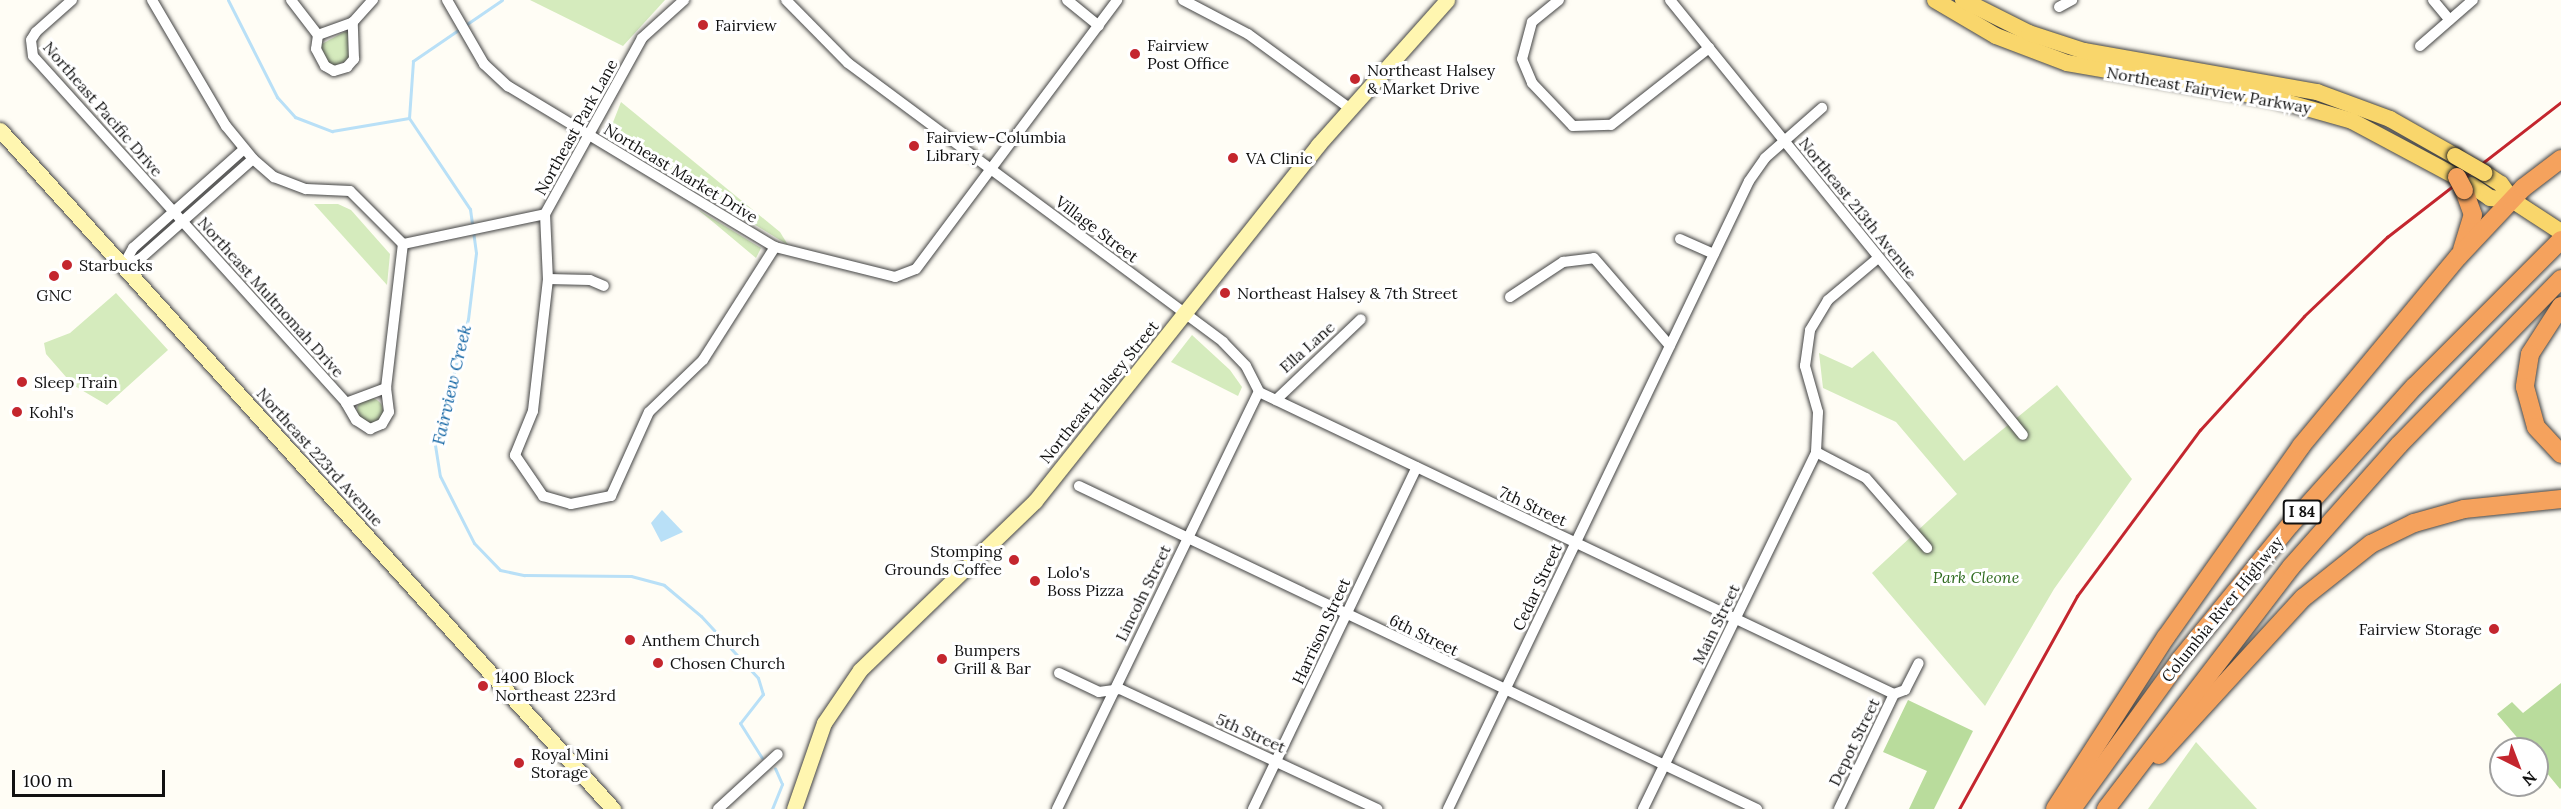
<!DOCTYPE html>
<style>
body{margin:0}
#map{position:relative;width:2561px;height:809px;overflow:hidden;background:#fffdf5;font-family:Lora,serif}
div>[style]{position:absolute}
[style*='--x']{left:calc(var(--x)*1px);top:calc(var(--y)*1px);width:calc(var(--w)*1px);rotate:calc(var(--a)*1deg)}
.green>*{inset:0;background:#d5ebbd}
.round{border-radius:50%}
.forest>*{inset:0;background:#b9dc9c}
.water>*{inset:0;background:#b9e0f7}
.stream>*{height:3px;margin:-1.5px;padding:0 1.5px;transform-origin:1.5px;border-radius:1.5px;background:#b9e0f7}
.roads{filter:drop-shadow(0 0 2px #444) drop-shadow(0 0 2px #444)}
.minor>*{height:10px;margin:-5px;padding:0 5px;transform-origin:5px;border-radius:5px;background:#fff}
.secondary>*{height:15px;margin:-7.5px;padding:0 7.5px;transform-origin:7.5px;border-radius:7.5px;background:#fff6b0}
.primary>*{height:16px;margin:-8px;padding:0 8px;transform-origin:8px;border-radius:8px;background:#f9d66b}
.motorway>*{height:18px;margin:-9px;padding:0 9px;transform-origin:9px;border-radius:9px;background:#f5a25d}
.rail>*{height:3px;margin:-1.5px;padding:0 1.5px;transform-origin:1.5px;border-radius:1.5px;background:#c4262e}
.bridges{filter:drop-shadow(0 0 2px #222) drop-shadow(0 0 2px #222)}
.primary-bridge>*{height:16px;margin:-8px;padding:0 8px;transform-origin:8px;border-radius:8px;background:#f9d66b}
.motorway-bridge>*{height:18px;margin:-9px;padding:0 9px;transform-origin:9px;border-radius:9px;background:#f5a25d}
.dots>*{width:16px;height:16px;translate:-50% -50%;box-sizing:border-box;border:3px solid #fff;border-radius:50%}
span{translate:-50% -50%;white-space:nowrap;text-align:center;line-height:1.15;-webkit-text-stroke:6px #fff;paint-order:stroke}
.shield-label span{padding:2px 4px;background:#fff;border:2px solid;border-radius:4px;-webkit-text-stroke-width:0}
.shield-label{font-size:15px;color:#111;font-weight:700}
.poi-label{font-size:16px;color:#111}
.left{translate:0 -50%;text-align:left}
.right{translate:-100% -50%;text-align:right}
.street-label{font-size:16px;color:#111}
.park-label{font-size:16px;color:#2f6b1f;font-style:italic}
.water-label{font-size:18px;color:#1768a6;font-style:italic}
.north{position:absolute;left:2489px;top:737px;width:60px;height:60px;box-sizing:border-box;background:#fff;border:2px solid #a0a0a0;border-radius:50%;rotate:138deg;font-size:16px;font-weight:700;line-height:24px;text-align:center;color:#111}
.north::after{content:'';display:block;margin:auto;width:21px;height:27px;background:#c4262e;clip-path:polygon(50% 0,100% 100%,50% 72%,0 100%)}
.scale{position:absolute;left:12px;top:770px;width:153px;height:27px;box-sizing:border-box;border:3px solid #111;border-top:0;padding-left:8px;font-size:18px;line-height:21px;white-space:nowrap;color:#111;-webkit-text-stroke:4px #fff;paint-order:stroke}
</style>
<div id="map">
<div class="green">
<div style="clip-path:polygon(530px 0,665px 0,623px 46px)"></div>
<div style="clip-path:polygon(344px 32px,348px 32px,349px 60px,331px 67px,320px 45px)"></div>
<div style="clip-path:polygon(621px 102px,780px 232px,788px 245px,608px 135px)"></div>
<div style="clip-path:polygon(314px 204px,338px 204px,351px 210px,390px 254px,387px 285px)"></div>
<div style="clip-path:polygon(697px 209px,761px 248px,756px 258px,713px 222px)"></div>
<div style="clip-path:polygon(116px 293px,168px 350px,107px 405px,73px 385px,46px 354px,44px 343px,70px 333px)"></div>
<div style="clip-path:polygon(1192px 335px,1230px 370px,1242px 387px,1238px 396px,1171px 362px)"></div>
<div style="clip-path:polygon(1873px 351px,1964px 461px,2057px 385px,2132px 479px,2054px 589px,1985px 706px,1872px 573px,1957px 494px,1896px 422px,1823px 388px,1819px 353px,1852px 368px)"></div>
<div class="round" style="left:357px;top:398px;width:26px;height:26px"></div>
<div style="clip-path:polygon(2196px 742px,2257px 809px,2148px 809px)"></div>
</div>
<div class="forest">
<div style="clip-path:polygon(2561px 683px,2561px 788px,2560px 789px,2537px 761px,2537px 749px,2527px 749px,2497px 714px,2512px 702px,2523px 713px)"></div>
<div style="clip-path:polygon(1908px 700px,1973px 731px,1934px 809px,1909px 809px,1927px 771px,1883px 752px)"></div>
</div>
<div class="water">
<div style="clip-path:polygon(662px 510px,683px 532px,661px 542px,651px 523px)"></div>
</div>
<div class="stream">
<div style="--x:228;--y:0;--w:109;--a:63.2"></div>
<div style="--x:277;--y:97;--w:27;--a:48"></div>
<div style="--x:295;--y:117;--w:40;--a:21"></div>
<div style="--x:332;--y:131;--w:78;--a:-9.6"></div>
<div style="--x:502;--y:0;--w:108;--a:145.6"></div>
<div style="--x:413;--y:61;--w:57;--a:94"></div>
<div style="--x:409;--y:118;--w:110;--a:56.2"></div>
<div style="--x:470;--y:209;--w:44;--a:82.2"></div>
<div style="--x:476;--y:253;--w:66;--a:96.9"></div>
<div style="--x:468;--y:319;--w:130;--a:104.7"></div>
<div style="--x:435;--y:445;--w:31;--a:81"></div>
<div style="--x:440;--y:476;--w:75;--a:63.1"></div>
<div style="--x:474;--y:543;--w:37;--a:46"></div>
<div style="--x:500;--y:570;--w:25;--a:12"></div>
<div style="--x:524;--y:575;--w:107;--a:0.5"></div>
<div style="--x:631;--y:576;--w:34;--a:15"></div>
<div style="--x:664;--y:585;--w:48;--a:40"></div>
<div style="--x:701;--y:616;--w:84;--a:47.4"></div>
<div style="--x:758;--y:678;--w:17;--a:73"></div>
<div style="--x:763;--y:694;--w:37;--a:128"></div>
<div style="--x:740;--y:723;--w:41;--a:57.8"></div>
<div style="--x:772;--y:809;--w:27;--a:-68"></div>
<div style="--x:782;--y:784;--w:17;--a:-114"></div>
</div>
<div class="roads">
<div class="minor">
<div style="--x:72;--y:0;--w:48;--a:138.4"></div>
<div style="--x:36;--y:32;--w:9;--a:122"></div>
<div style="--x:31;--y:40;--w:16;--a:83"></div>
<div style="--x:33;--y:56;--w:467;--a:47.9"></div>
<div style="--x:346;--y:403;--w:20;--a:60"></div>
<div style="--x:356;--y:420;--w:17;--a:33"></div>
<div style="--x:370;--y:429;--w:13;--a:-23"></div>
<div style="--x:382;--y:424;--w:14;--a:-60"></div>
<div style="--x:389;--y:412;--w:24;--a:-97"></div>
<div style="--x:386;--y:388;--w:145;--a:-83.3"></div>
<div style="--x:152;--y:0;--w:146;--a:59.6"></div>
<div style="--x:226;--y:126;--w:43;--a:50.7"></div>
<div style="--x:253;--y:159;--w:28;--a:41"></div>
<div style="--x:274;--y:177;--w:34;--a:21"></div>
<div style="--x:306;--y:189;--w:44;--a:2.6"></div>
<div style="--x:350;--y:191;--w:75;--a:45"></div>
<div style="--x:291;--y:0;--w:44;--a:52.4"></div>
<div style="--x:318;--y:35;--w:37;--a:-20"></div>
<div style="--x:353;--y:22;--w:30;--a:-48"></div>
<div style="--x:447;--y:0;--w:74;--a:60"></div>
<div style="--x:484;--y:64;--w:33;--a:43"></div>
<div style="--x:508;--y:86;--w:312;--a:31.1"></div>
<div style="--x:775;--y:247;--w:124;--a:14"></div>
<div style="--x:895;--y:277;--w:22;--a:-21"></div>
<div style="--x:916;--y:269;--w:336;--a:-53.2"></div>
<div style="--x:786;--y:0;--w:88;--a:45.5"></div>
<div style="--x:848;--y:63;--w:467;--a:36.6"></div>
<div style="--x:1223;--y:342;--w:33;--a:46"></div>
<div style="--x:1246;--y:366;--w:29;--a:63"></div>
<div style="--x:1259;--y:392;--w:703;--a:25.44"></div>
<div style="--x:1067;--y:0;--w:41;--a:39.1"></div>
<div style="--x:1183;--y:0;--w:73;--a:27.6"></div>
<div style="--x:1248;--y:34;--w:125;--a:36.2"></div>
<div style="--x:1559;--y:0;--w:35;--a:141"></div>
<div style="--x:1532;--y:22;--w:38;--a:105"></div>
<div style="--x:1522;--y:59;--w:26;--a:67"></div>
<div style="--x:1532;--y:83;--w:59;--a:46.4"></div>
<div style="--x:1573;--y:126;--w:38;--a:-2"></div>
<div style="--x:1611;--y:125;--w:125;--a:-38.2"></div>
<div style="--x:1670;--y:0;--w:560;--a:50.94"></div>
<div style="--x:2433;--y:0;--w:26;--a:50"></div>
<div style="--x:2059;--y:7;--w:15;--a:-28"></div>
<div style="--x:318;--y:35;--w:14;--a:98"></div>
<div style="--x:316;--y:49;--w:19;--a:62"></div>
<div style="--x:325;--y:66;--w:10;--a:29"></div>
<div style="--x:334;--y:71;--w:14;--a:-17"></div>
<div style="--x:347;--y:67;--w:11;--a:-49"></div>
<div style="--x:354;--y:59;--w:37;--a:-92"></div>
<div style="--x:2420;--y:46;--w:70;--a:-41"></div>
<div style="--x:545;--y:214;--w:65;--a:87.4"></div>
<div style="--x:548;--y:279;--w:133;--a:96.5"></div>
<div style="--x:533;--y:411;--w:48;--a:112.2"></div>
<div style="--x:515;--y:455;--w:50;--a:55.7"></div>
<div style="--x:543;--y:496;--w:29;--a:16"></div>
<div style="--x:571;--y:504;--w:41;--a:-11.3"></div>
<div style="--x:611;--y:496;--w:92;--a:-65.7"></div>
<div style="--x:649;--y:412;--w:75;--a:-43.9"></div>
<div style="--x:703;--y:360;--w:134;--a:-57.5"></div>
<div style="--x:1680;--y:239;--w:37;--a:24"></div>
<div style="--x:403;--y:244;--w:145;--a:-11.9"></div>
<div style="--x:545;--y:214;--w:201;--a:-61.1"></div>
<div style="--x:642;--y:38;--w:57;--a:-42.1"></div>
<div style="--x:123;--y:266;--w:21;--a:-61"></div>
<div style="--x:133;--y:248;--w:149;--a:-41.7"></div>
<div style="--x:124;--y:266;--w:19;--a:-25"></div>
<div style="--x:141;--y:258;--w:149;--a:-41.5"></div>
<div style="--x:548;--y:279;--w:42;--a:1.4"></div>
<div style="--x:590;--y:280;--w:15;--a:23"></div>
<div style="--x:1510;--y:297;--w:64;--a:-33.4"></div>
<div style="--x:1563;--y:262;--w:31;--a:-7"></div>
<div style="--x:1594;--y:258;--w:116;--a:49.2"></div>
<div style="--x:1276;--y:400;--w:117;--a:-43.6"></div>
<div style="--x:346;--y:403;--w:43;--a:-20.6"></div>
<div style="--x:1816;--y:452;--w:56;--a:27.5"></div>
<div style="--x:1866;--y:478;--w:93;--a:48.9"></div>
<div style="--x:1079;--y:486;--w:751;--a:25.47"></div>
<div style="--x:1059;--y:673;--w:44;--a:25.4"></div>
<div style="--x:1099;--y:692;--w:21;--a:-8"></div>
<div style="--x:1120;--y:689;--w:284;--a:25"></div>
<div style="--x:1894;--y:694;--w:12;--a:-20"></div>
<div style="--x:1905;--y:690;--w:30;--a:-63"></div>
<div style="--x:718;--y:809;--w:81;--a:-42.5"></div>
<div style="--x:1057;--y:809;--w:463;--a:-64.2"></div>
<div style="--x:1253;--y:809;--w:379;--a:-64.4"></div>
<div style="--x:1448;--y:809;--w:696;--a:-64.39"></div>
<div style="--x:1749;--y:181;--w:28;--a:-55"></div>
<div style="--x:1765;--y:158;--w:76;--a:-41.3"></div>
<div style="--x:1643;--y:809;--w:397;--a:-64.1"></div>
<div style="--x:1816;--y:452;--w:40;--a:-87.1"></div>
<div style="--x:1818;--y:412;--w:48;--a:-105.8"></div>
<div style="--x:1805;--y:366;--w:36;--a:-82"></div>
<div style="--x:1810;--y:330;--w:35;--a:-59"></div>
<div style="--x:1828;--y:300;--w:65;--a:-40"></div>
<div style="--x:1839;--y:809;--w:127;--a:-64.4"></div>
</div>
<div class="secondary">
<div style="--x:0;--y:130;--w:915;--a:47.92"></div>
<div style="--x:794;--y:809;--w:91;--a:-70.8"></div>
<div style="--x:824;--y:723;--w:64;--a:-55.8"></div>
<div style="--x:860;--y:670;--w:243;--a:-44"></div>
<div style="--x:1035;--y:501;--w:455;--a:-51.5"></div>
<div style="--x:1318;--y:145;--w:194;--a:-48.3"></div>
</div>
<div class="primary">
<div style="--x:1935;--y:0;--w:71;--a:30.5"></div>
<div style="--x:1996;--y:36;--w:76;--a:20.8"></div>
<div style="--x:2067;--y:63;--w:211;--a:9.8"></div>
<div style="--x:2275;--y:99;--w:80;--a:15.9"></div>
<div style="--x:2352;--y:121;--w:119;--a:28.1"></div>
<div style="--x:1963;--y:0;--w:74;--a:26.6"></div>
<div style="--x:2029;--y:33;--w:58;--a:18.1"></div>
<div style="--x:2084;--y:51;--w:237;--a:10"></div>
<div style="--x:2317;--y:92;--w:78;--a:20.3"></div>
<div style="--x:2390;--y:119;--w:75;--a:29.6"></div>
<div style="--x:2484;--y:173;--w:20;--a:33"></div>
<div style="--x:2501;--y:184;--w:19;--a:55"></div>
<div style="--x:2512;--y:200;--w:59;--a:33.1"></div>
<div style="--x:2471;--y:185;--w:23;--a:34"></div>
<div style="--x:2490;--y:198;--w:22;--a:5"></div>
</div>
<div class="motorway">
<div style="--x:2462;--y:250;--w:37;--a:-73"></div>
<div style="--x:2473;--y:215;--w:27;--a:-110"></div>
<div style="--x:2561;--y:306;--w:57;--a:122.9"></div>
<div style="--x:2530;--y:354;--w:33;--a:99"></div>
<div style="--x:2525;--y:387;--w:41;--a:74.6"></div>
<div style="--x:2536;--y:427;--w:37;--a:47"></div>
<div style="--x:2159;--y:755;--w:213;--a:-47.5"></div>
<div style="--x:2303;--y:598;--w:87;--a:-38.5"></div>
<div style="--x:2371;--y:544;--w:48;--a:-26"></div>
<div style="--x:2414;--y:523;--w:52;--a:-15.6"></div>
<div style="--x:2464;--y:509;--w:98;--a:-5.9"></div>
<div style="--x:2055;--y:809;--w:205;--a:-57.2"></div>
<div style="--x:2166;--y:637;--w:234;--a:-54.7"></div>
<div style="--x:2301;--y:446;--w:246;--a:-50.3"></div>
<div style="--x:2458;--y:257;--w:95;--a:-46.7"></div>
<div style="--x:2523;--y:188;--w:48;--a:-37.3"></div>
<div style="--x:2072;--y:809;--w:183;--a:-54.1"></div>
<div style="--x:2179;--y:661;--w:176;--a:-50.8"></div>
<div style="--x:2290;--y:525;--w:186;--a:-48.1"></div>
<div style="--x:2414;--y:387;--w:208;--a:-45"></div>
<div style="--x:2106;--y:809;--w:305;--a:-52.6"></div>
<div style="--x:2291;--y:567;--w:163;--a:-48.5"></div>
<div style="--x:2399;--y:445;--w:232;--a:-45.7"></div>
</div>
</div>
<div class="rail">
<div style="--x:1959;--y:809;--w:244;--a:-61"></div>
<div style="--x:2077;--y:596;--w:207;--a:-53.5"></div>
<div style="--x:2200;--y:430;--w:154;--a:-47.6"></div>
<div style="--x:2304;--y:316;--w:115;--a:-43.6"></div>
<div style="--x:2387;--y:237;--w:220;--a:-37.8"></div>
</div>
<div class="bridges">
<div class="primary-bridge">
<div style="--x:2455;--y:156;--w:34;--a:30"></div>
</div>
<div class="motorway-bridge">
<div style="--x:2457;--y:177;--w:15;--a:62"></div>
</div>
</div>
<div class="dots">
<div style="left:703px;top:25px;background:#c4262e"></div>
<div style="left:1135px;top:54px;background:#c4262e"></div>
<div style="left:1355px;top:79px;background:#c4262e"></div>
<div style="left:914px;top:146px;background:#c4262e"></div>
<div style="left:1233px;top:158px;background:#c4262e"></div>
<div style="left:67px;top:265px;background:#c4262e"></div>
<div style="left:54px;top:276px;background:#c4262e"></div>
<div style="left:1225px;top:293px;background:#c4262e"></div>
<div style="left:22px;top:382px;background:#c4262e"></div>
<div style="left:17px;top:412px;background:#c4262e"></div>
<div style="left:1014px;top:560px;background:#c4262e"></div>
<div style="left:1035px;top:581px;background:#c4262e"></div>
<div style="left:2494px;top:629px;background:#c4262e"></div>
<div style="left:630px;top:640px;background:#c4262e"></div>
<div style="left:942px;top:659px;background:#c4262e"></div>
<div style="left:658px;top:663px;background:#c4262e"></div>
<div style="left:483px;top:686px;background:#c4262e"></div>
<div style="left:519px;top:763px;background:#c4262e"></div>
</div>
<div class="shield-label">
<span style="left:2302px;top:512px">I 84</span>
</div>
<div class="poi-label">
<span class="left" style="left:715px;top:25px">Fairview</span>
<span class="left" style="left:1147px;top:54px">Fairview<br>Post Office</span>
<span class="left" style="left:1367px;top:79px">Northeast Halsey<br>&amp; Market Drive</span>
<span class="left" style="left:926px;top:146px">Fairview-Columbia<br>Library</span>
<span class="left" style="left:1246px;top:158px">VA Clinic</span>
<span class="left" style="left:79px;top:265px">Starbucks</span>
<span class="left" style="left:1237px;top:293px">Northeast Halsey &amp; 7th Street</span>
<span style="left:54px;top:295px">GNC</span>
<span class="left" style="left:34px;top:382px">Sleep Train</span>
<span class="left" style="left:29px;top:412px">Kohl's</span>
<span class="right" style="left:1002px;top:560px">Stomping<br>Grounds Coffee</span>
<span class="left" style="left:1047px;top:581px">Lolo's<br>Boss Pizza</span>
<span class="right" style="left:2482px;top:629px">Fairview Storage</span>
<span class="left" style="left:642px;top:640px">Anthem Church</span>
<span class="left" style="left:954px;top:659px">Bumpers<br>Grill &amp; Bar</span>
<span class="left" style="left:670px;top:663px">Chosen Church</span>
<span class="left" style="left:495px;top:686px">1400 Block<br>Northeast 223rd</span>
<span class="left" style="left:531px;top:763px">Royal Mini<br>Storage</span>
</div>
<div class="street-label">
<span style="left:2209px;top:90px;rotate:10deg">Northeast Fairview Parkway</span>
<span style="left:103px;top:109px;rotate:49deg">Northeast Pacific Drive</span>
<span style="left:576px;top:127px;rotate:-61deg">Northeast Park Lane</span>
<span style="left:681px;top:173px;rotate:31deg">Northeast Market Drive</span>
<span style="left:1858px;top:208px;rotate:51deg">Northeast 213th Avenue</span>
<span style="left:1097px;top:229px;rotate:37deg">Village Street</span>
<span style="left:271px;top:297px;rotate:48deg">Northeast Multnomah Drive</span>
<span style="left:1307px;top:347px;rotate:-42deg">Ella Lane</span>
<span style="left:1099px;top:392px;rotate:-51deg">Northeast Halsey Street</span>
<span style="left:320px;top:457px;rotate:48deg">Northeast 223rd Avenue</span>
<span style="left:1533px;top:506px;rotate:25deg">7th Street</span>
<span style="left:1537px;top:587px;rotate:-65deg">Cedar Street</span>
<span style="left:1143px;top:593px;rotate:-64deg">Lincoln Street</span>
<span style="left:2222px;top:609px;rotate:-51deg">Columbia River Highway</span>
<span style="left:1716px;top:624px;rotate:-64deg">Main Street</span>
<span style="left:1321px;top:631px;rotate:-65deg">Harrison Street</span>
<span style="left:1424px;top:635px;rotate:26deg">6th Street</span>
<span style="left:1251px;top:733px;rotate:24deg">5th Street</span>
<span style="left:1854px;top:742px;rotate:-64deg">Depot Street</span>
</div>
<div class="park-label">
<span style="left:1976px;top:577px">Park Cleone</span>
</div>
<div class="water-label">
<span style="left:452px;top:385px;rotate:-77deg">Fairview Creek</span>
</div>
<div class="north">N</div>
<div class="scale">100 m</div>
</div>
